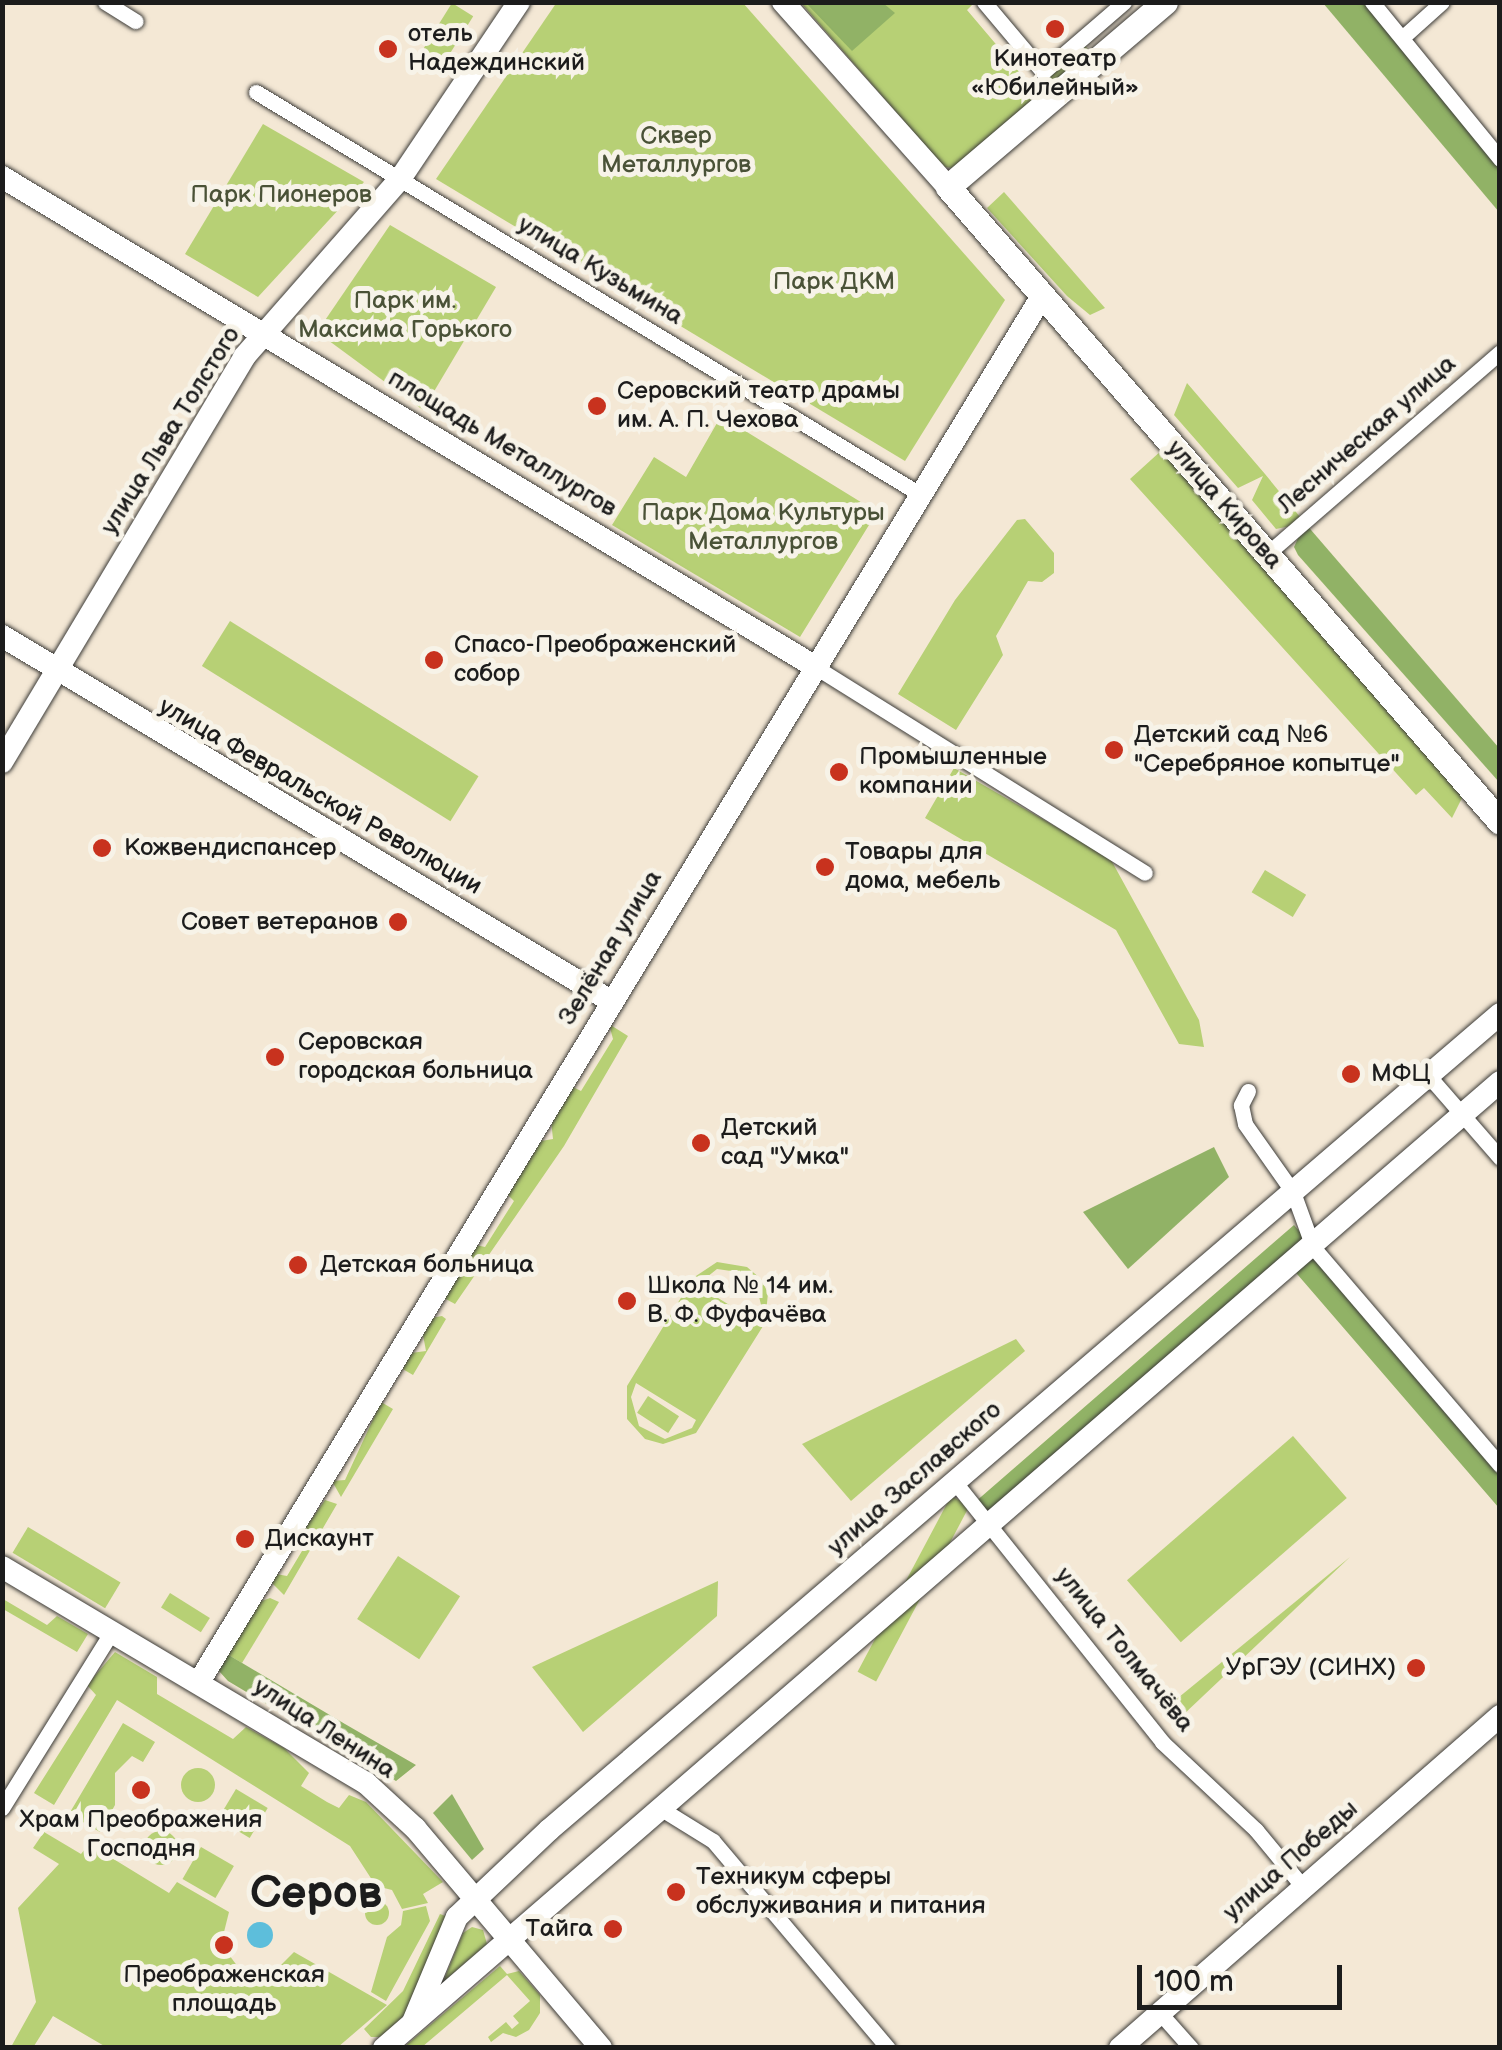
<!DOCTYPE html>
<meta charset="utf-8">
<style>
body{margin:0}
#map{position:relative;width:1502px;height:2050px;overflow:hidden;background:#f4e8d5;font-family:"Balsamiq Sans",sans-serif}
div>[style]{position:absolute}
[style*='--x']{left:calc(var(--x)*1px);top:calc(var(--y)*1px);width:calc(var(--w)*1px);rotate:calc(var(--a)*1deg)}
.green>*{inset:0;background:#b7d075;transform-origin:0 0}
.round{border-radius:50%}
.forest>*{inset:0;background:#91b266}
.water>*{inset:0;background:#5dbedb}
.roads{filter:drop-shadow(0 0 2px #3c3b38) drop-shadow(0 0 2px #3c3b38)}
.street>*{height:15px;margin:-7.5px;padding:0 7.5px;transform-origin:7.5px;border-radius:7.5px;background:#fff}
.secondary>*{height:22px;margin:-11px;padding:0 11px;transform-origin:11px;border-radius:11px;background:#fff}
.primary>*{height:25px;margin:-12.5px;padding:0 12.5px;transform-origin:12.5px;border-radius:12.5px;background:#fff}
.dots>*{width:28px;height:28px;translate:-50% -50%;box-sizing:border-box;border:5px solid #f7f3e8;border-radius:50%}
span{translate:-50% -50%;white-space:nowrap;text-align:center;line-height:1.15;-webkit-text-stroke:10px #f7f3e8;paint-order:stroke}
.poi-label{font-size:25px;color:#1c1c1c}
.left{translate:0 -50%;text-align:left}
.right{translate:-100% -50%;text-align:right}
.park-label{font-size:25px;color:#4a5237}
.street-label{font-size:25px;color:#1c1c1c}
.town-label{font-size:45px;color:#1c1c1c;font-weight:700}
.frame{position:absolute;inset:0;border:5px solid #1c1c1c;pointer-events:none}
.scale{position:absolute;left:1137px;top:1965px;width:205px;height:45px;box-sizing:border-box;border:5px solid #1c1c1c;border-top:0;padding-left:12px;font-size:30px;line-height:35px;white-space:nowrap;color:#1c1c1c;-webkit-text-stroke:8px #f7f3e8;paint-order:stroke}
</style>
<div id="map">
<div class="green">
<div style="clip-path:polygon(557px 2px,743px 3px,1005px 300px,905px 461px,436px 179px)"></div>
<div style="left:452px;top:3px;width:25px;height:56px;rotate:32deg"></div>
<div style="clip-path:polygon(801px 3px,974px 3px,967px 10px,1033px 88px,1084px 44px,1093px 56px,960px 169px,944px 167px)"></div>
<div style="clip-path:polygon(263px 124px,364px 182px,258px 297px,185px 254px)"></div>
<div style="clip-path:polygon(1004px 192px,1105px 308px,1090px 315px,1067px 296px,987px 208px)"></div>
<div style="clip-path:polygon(390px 225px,496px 287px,423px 410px,317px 332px)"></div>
<div style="clip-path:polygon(1187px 383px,1265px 474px,1305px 523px,1276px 529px,1252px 500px,1263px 476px,1238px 488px,1174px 415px)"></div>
<div style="clip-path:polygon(721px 416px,877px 512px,800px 637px,612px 525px,654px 457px,686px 477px)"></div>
<div style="clip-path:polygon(1162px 450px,1466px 790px,1452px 818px,1424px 788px,1416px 795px,1130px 479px)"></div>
<div style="clip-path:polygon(1025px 519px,1054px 553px,1054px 573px,1042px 582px,1028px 581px,996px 636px,1003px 655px,956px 730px,898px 694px,955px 600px,1017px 520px)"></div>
<div style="left:230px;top:621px;width:293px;height:53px;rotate:32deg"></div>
<div style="clip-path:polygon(954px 768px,1110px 858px,1199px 1020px,1204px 1047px,1179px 1044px,1116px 930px,925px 818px)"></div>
<div style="left:1265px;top:870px;width:48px;height:26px;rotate:31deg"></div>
<div style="clip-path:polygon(609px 1024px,628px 1036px,564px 1146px,455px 1304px,444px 1298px,476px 1245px,485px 1247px,514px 1201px,508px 1195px,541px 1141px,553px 1139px,551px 1120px,573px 1087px,581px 1091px,613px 1039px)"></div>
<div style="clip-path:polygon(evenodd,717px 1262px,747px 1267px,761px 1279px,768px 1293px,765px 1323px,696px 1433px,663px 1444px,645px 1439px,627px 1419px,627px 1386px,693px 1278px,717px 1262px,717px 1269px,745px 1273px,756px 1284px,762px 1309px,757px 1322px,697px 1285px,717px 1269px,717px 1262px,636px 1383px,696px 1420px,692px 1428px,665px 1439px,639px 1426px,631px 1397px,636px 1383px)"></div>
<div style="clip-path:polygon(442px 1316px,446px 1319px,413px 1375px,401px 1368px,411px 1353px,426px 1351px,423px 1335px,431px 1318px)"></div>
<div style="clip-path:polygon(1016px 1339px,1025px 1351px,851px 1501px,802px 1444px)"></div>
<div style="left:648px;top:1396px;width:37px;height:20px;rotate:33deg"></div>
<div style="clip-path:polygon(381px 1402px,393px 1409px,341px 1497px,332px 1481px,345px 1480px)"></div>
<div style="left:1293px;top:1436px;width:82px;height:220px;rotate:49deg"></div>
<div style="left:951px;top:1496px;width:21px;height:199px;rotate:28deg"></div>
<div style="clip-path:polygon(325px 1500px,337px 1504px,284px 1595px,272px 1583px,276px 1574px,287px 1576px,308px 1541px,301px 1534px)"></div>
<div style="left:28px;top:1527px;width:108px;height:30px;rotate:31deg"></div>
<div style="left:398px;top:1556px;width:74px;height:75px;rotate:33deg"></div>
<div style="clip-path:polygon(1350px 1557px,1183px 1715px,1173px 1702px)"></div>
<div style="clip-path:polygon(718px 1581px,717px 1616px,583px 1732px,532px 1667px)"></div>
<div style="left:170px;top:1593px;width:47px;height:17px;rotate:32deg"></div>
<div style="clip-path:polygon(270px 1598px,279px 1602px,242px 1663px,227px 1654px,259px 1602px)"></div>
<div style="clip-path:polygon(3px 1599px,47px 1625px,57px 1616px,88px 1634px,77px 1652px,3px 1609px)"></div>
<div style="clip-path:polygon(115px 1652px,157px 1677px,157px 1694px,233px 1739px,246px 1727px,284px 1748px,309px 1773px,301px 1786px,327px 1802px,339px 1808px,349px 1795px,366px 1802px,443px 1882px,423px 1894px,428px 1903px,402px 1909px,392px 1890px,376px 1886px,350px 1846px,117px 1700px,54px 1805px,34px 1793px,96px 1695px,87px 1685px)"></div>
<div style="clip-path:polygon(123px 1723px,155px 1742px,143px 1762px,132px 1756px,115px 1773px,115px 1805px,100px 1832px,69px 1814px)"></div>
<div class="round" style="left:181px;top:1768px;width:34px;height:34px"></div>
<div style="left:236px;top:1789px;width:37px;height:35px;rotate:31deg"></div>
<div class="round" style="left:144px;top:1831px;width:34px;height:34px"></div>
<div style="clip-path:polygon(44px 1832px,81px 1854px,89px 1844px,169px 1893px,177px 1882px,229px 1912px,221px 1944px,241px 1971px,275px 1971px,294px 1952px,387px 2005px,338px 2047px,106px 2047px,53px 2016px,34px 2046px,11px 2047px,36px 2002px,18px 1908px,59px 1864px,33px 1848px)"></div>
<div style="left:201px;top:1847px;width:38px;height:37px;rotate:30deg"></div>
<div class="round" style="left:365px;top:1901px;width:24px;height:24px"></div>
<div style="clip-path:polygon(426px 1906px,430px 1921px,386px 2001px,371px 1992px,387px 1937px,401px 1925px,403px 1911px)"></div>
<div style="clip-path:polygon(440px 1914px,448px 1917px,410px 2010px,381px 2037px,371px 2037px,364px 2029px,403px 1991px)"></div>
<div style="clip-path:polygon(472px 1927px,483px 1930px,487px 1944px,443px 1982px,463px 1933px)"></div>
<div style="clip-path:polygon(500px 1966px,507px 1974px,519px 1971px,540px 1995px,540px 2013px,529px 2030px,516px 2037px,503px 2033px,491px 2042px,488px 2037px,506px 2022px,512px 2029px,519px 2023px,513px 2016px,530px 2001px,507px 1975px,422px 2047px,404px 2047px)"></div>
</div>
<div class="forest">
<div style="clip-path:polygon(806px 3px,883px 3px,895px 13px,852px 51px)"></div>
<div style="clip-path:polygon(1323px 3px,1372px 3px,1499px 159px,1499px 212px)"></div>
<div style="clip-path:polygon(1305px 523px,1499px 748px,1499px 782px,1298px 555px,1294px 547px)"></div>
<div style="clip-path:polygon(1214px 1147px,1229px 1177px,1128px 1269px,1083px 1212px)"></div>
<div style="clip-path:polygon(1294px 1225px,1499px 1465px,1499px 1508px,1291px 1267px,992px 1525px,974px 1503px)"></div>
<div style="clip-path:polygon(227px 1654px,345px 1724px,416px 1765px,396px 1781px,228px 1681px,219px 1671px)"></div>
<div style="clip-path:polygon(452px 1794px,484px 1849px,472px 1860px,433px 1813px)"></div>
</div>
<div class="water">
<div class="round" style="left:247px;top:1922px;width:26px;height:26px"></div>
</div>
<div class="roads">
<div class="street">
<div style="--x:105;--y:2;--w:36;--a:32"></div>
<div style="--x:984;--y:2;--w:92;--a:49.9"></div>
<div style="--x:1043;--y:72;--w:107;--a:-40.8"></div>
<div style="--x:1372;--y:2;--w:203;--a:50.8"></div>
<div style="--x:1403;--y:37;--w:52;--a:-41.9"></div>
<div style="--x:256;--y:92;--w:774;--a:31.2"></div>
<div style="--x:1267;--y:554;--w:308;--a:-40.9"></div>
<div style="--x:814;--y:666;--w:390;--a:32"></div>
<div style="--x:1427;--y:1074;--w:111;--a:49"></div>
<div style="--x:1248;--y:1091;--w:16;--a:117"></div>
<div style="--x:1241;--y:1105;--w:19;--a:78"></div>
<div style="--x:1245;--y:1124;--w:83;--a:54.8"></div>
<div style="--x:1293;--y:1192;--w:59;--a:70"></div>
<div style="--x:1313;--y:1247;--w:287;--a:49.4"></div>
<div style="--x:954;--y:1481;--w:334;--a:51.4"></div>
<div style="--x:1162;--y:1742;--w:129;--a:43.1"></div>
<div style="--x:1256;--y:1830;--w:74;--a:50.5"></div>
<div style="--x:2;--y:1808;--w:208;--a:-58.1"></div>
<div style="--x:660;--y:1808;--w:62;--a:31.9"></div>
<div style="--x:713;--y:1841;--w:271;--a:49.8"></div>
<div style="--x:1160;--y:2013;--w:47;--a:48.5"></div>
</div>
<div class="secondary">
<div style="--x:783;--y:2;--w:248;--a:48.3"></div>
<div style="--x:2;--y:177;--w:948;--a:31.06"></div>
<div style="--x:2;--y:636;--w:710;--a:30.94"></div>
<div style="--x:2;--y:762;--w:472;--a:-59.1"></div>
<div style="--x:244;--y:357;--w:237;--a:-48.8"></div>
<div style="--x:400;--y:179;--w:213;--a:-56.1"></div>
<div style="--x:2;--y:1567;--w:423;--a:30.7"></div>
<div style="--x:366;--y:1783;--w:67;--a:42.6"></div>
<div style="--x:415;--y:1828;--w:288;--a:49.8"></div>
<div style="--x:199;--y:1682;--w:1622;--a:-58.69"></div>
<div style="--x:413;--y:2022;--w:114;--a:-67.3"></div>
<div style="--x:457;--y:1917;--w:127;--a:-43.4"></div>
<div style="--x:549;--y:1830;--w:1253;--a:-40.63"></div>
<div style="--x:384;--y:2048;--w:1476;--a:-40.88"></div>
<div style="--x:1120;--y:2048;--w:505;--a:-41.14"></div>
</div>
<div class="primary">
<div style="--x:1165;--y:2;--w:285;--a:139.6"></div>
<div style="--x:948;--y:187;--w:841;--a:49"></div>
</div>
</div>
<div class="dots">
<div style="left:1055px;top:29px;background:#c8321e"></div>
<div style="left:388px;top:49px;background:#c8321e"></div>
<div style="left:597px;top:406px;background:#c8321e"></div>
<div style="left:434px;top:660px;background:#c8321e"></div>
<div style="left:1114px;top:750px;background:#c8321e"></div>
<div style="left:839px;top:772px;background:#c8321e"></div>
<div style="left:102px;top:848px;background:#c8321e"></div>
<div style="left:825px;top:867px;background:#c8321e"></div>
<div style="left:398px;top:922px;background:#c8321e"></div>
<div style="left:275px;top:1057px;background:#c8321e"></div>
<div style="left:1351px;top:1074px;background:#c8321e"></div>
<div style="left:701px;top:1143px;background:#c8321e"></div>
<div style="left:298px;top:1265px;background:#c8321e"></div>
<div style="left:627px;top:1301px;background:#c8321e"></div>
<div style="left:245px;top:1539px;background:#c8321e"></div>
<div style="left:1416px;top:1668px;background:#c8321e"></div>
<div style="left:141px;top:1790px;background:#c8321e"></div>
<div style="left:676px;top:1892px;background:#c8321e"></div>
<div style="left:613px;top:1929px;background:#c8321e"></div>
<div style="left:224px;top:1945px;background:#c8321e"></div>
</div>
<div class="poi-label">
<span class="left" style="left:408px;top:49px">отель<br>Надеждинский</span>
<span style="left:1055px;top:74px">Кинотеатр<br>«Юбилейный»</span>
<span class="left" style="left:617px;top:406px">Серовский театр драмы<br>им. А. П. Чехова</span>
<span class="left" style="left:454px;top:660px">Спасо-Преображенский<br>собор</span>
<span class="left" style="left:1134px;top:750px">Детский сад №6<br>"Серебряное копытце"</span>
<span class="left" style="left:859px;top:772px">Промышленные<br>компании</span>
<span class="left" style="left:124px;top:848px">Кожвендиспансер</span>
<span class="left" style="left:845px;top:867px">Товары для<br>дома, мебель</span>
<span class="right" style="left:378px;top:922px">Совет ветеранов</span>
<span class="left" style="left:298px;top:1057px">Серовская<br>городская больница</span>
<span class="left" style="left:1371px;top:1074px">МФЦ</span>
<span class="left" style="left:721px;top:1143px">Детский<br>сад "Умка"</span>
<span class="left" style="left:320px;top:1265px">Детская больница</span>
<span class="left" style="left:647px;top:1301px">Школа № 14 им.<br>В. Ф. Фуфачёва</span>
<span class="left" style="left:265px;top:1539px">Дискаунт</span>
<span class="right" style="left:1396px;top:1668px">УрГЭУ (СИНХ)</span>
<span style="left:141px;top:1835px">Храм Преображения<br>Господня</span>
<span class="left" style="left:696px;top:1892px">Техникум сферы<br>обслуживания и питания</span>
<span class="right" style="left:593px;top:1929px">Тайга</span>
<span style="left:224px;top:1990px">Преображенская<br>площадь</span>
</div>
<div class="park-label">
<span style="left:676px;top:151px">Сквер<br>Металлургов</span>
<span style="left:281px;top:195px">Парк Пионеров</span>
<span style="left:834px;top:282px">Парк ДКМ</span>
<span style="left:405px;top:316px">Парк им.<br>Максима Горького</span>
<span style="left:763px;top:528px">Парк Дома Культуры<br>Металлургов</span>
</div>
<div class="street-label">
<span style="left:600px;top:271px;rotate:31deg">улица Кузьмина</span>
<span style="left:171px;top:431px;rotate:-58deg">улица Льва Толстого</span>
<span style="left:1367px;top:435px;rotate:-41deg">Лесническая улица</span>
<span style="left:502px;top:444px;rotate:31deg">площадь Металлургов</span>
<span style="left:1224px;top:505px;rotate:49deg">улица Кирова</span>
<span style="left:320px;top:797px;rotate:30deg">улица Февральской Революции</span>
<span style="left:611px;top:948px;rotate:-59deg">Зелёная улица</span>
<span style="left:915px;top:1479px;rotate:-41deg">улица Заславского</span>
<span style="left:1124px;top:1650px;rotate:51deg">улица Толмачёва</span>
<span style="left:324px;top:1729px;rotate:33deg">улица Ленина</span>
<span style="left:1291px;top:1861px;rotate:-41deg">улица Победы</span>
</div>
<div class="town-label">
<span style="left:316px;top:1894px">Серов</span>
</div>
<div class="frame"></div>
<div class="scale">100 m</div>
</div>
